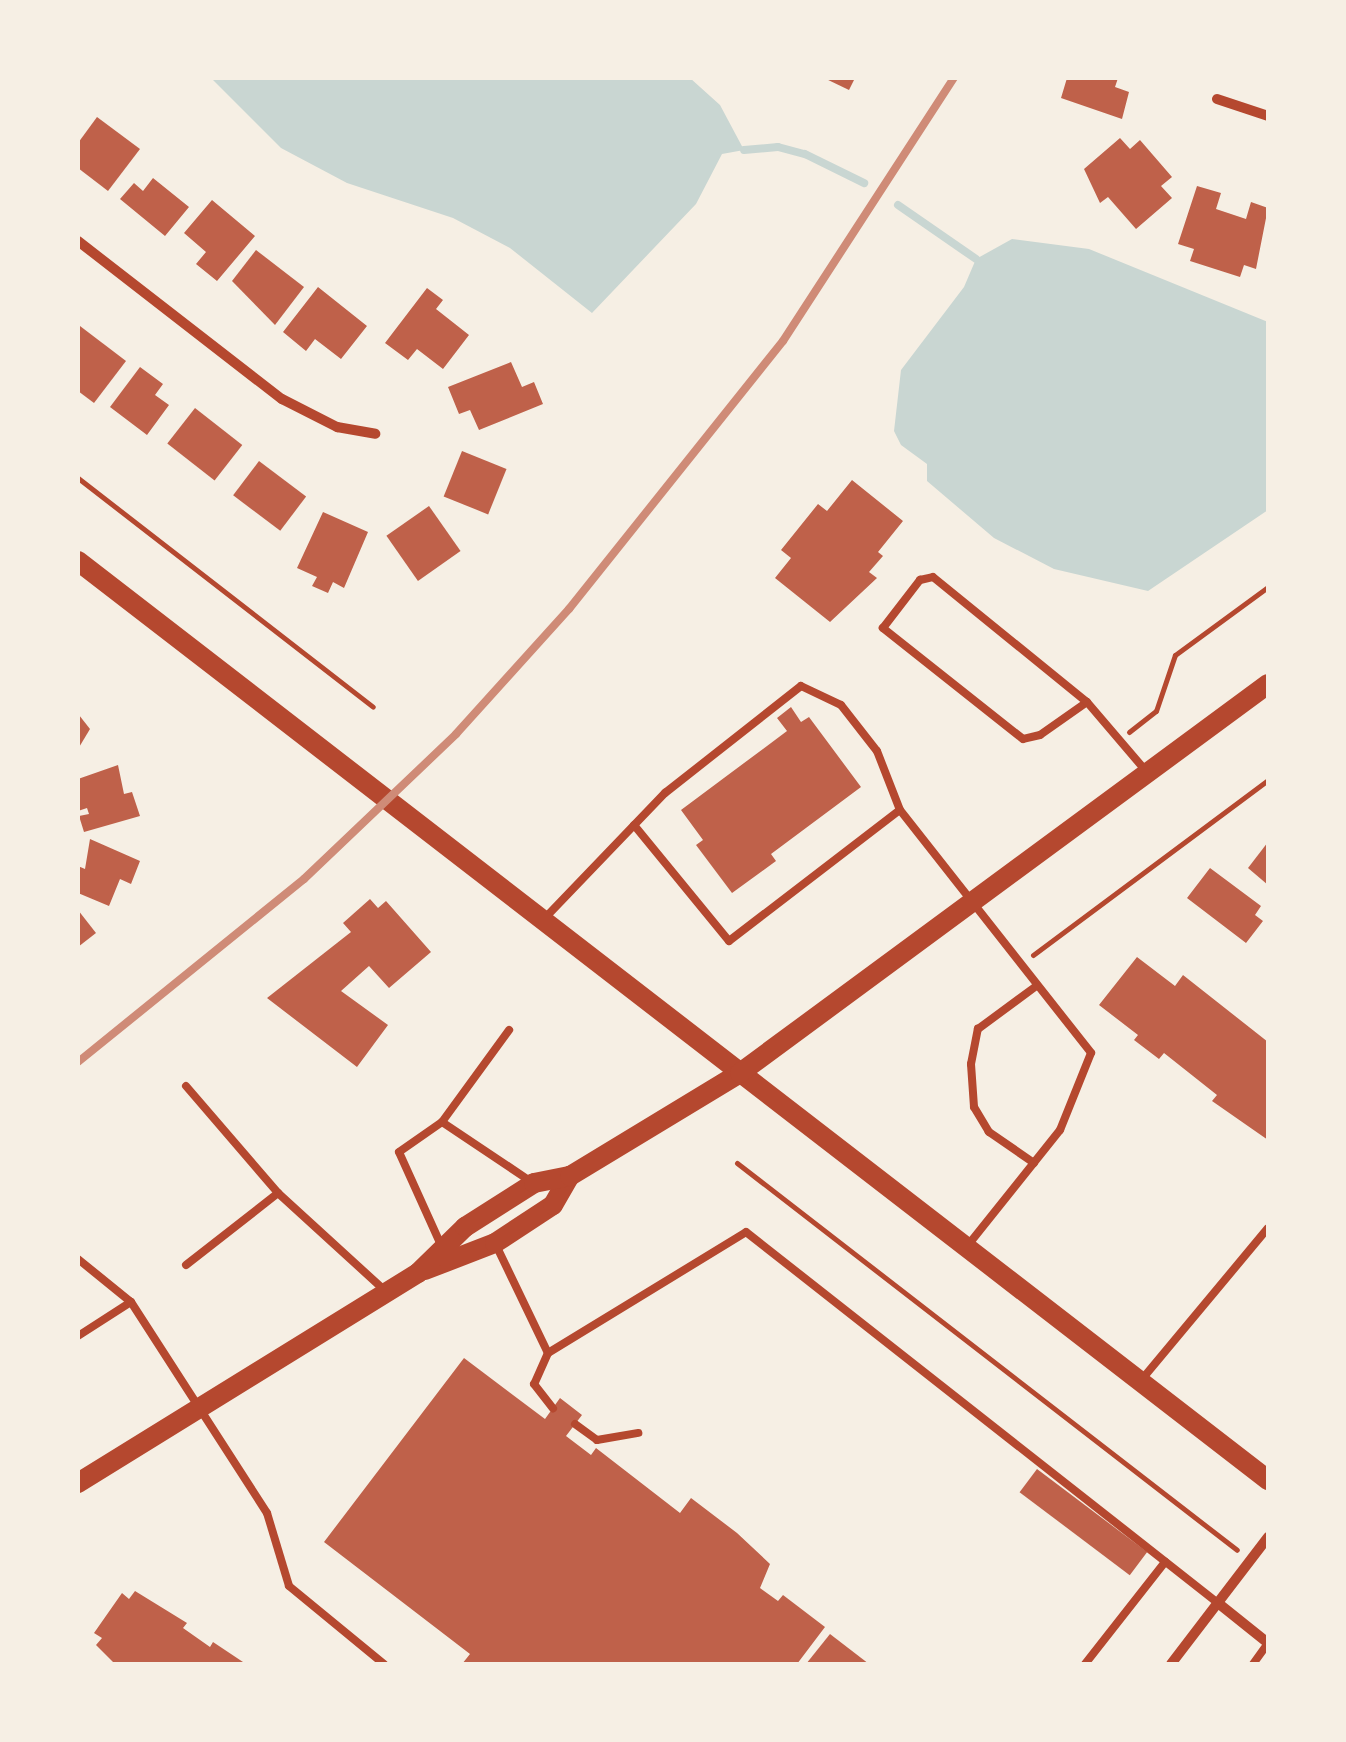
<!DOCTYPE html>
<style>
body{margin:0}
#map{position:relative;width:1346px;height:1742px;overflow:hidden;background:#f6efe4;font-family:Jost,sans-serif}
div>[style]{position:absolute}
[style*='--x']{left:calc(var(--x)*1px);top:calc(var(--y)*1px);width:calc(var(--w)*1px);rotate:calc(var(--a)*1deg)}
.water>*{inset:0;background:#c9d6d2}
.stream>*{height:8px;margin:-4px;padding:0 4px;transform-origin:4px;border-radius:4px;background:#c9d6d2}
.building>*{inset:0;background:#bf614a;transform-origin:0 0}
.path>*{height:5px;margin:-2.5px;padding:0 2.5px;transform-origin:2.5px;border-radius:2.5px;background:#b5482f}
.service>*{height:8px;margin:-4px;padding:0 4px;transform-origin:4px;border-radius:4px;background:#b5482f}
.minor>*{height:10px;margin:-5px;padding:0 5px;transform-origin:5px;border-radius:5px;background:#b5482f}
.secondary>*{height:20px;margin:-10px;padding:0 10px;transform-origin:10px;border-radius:10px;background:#b5482f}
.rail>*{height:8px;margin:-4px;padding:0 4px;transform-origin:4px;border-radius:4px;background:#cf8b77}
span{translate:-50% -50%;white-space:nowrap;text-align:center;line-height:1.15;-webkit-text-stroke:9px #f6efe4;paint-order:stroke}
.frame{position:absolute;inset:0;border:80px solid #f6efe4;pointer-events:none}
</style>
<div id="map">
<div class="water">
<div style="clip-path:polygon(211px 78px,690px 78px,720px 105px,744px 150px,722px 154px,696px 204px,592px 313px,510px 248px,453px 218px,347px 183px,281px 148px)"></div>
<div style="clip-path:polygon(1012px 239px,1089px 249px,1268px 322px,1268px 510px,1148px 591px,1054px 569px,994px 538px,927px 481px,927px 464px,901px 445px,894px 431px,901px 370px,964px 287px,976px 259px)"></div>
</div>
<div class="stream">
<div style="--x:744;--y:150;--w:34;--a:-5"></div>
<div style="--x:778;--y:147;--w:28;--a:15"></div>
<div style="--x:805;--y:154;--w:66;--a:26.2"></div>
<div style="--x:898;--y:205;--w:95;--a:34.7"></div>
</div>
<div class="building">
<div style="clip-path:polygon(824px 78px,855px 78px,849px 90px)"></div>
<div style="clip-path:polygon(1067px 78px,1118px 78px,1115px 87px,1129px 92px,1122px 119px,1061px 98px)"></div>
<div style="clip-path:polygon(97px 117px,140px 149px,108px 191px,78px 168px,78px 143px)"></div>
<div style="clip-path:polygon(1120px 138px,1130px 149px,1140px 140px,1172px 177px,1161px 186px,1172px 198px,1136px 229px,1108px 197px,1100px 203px,1084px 169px)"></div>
<div style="clip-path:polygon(153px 178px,189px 207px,165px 236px,120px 199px,134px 183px,143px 191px)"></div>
<div style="clip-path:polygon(1197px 186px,1221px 193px,1216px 209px,1246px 219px,1251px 202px,1268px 208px,1256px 269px,1244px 265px,1240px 277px,1190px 261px,1194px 249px,1178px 244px)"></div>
<div style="clip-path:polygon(212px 200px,255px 236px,217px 281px,196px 264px,206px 252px,184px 233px)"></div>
<div style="clip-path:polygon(256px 250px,304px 287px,275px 325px,232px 281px)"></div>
<div style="clip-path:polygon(318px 287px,367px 326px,341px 359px,315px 339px,306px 351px,283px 332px)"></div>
<div style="clip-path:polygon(427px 288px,443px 300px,436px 309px,469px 335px,443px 369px,417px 349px,408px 360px,385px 343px)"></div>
<div style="clip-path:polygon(80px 326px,126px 361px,94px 403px,78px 391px)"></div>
<div style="clip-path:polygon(511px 362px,522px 387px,534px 382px,543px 404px,479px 430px,470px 410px,459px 414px,448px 387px)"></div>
<div style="clip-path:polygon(140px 367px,163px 384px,155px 395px,169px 405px,147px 435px,110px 407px)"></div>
<div style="left:195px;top:408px;width:60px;height:45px;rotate:38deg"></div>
<div style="left:462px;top:451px;width:48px;height:49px;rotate:22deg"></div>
<div style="left:259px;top:461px;width:59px;height:43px;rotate:37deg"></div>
<div style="clip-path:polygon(852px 480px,903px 521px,878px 552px,883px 556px,869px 572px,877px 578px,830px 622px,775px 578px,791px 558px,781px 550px,818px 504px,827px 511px)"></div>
<div style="left:429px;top:506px;width:55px;height:52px;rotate:55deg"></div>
<div style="clip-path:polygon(323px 512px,368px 532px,344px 588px,333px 582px,328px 593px,312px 586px,317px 577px,297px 568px)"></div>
<div style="clip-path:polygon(791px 707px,801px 722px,809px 717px,861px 787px,771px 854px,776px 861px,732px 893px,696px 845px,703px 840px,681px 810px,787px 731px,777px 718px)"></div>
<div style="clip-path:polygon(79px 715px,90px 729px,78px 749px,78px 718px)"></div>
<div style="clip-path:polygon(118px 765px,124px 794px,132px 792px,140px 816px,84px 832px,79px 816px,89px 814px,87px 808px,78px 811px,78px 779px)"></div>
<div style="clip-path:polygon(90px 839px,140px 861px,131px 884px,120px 879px,109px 906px,78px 893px,78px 866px,85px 869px)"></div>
<div style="clip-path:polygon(1268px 842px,1268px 885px,1248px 868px)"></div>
<div style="clip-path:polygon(1210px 868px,1261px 906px,1255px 915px,1263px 921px,1246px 943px,1187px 898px)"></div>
<div style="clip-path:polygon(370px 899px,378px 908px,386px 901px,431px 952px,389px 988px,369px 966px,341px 991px,388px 1025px,357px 1067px,267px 998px,351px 932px,343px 923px)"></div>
<div style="clip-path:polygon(78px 910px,96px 933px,78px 947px)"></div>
<div style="clip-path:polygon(1137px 957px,1175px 986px,1183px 975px,1268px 1042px,1268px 1140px,1212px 1101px,1217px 1095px,1164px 1053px,1159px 1059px,1134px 1040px,1138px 1035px,1099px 1005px)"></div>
<div style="clip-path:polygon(464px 1358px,545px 1419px,560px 1398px,582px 1415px,566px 1436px,591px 1455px,596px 1448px,680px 1513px,691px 1498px,737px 1533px,770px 1564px,760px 1588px,778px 1601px,783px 1595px,825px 1627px,797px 1664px,462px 1664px,470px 1654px,324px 1542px)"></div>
<div style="left:1037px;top:1469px;width:138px;height:29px;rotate:37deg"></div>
<div style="clip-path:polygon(135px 1591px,187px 1623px,183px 1628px,210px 1647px,213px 1642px,246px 1664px,115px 1664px,96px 1645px,102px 1638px,94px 1633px,122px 1593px,129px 1599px)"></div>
<div style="clip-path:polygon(830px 1634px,869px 1664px,806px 1664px)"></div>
</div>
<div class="path">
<div style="--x:78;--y:478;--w:373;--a:37.8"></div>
<div style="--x:1129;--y:732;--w:34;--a:-38"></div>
<div style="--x:1156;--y:711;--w:59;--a:-71.3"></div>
<div style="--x:1175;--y:655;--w:115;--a:-36.2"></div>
<div style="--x:1033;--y:955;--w:293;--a:-36.7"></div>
<div style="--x:737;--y:1163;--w:632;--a:37.74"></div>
</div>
<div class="service">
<div style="--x:1087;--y:702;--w:57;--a:144.9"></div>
<div style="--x:1040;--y:735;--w:17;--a:167"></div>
<div style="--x:1023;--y:739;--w:179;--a:-141.6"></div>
<div style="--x:883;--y:628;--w:61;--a:-52.4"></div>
<div style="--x:920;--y:580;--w:13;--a:-13"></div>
<div style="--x:933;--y:577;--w:198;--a:39.1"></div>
<div style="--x:1087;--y:702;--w:89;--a:49.5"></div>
<div style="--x:634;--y:825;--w:150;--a:50.7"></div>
<div style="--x:729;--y:941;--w:215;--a:-37.5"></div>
<div style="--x:544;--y:919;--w:175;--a:-46.2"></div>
<div style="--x:665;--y:793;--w:173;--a:-38.2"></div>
<div style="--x:801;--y:686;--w:44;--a:25.4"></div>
<div style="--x:841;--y:705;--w:58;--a:52"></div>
<div style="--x:877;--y:751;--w:63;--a:68.7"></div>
<div style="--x:900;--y:810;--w:309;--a:51.8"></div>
<div style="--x:1091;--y:1053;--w:83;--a:111.9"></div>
<div style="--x:1060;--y:1130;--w:146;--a:128.6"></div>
<div style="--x:186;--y:1086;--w:141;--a:49.3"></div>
<div style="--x:278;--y:1193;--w:142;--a:42.4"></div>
<div style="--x:442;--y:1122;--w:106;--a:33.8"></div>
<div style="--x:1034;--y:1163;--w:55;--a:-145.4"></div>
<div style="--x:989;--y:1132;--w:29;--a:-121"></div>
<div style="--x:974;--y:1107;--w:43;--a:-94"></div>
<div style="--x:971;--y:1064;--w:36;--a:-79"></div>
<div style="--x:978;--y:1029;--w:71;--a:-36.4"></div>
<div style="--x:495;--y:1243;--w:122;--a:64.3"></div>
<div style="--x:548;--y:1353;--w:232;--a:-31.4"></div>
<div style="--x:746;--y:1232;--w:600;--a:38.17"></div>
<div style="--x:441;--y:1245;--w:102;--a:-114.3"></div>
<div style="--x:399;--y:1152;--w:52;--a:-34.9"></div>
<div style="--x:442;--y:1122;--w:114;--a:-53.9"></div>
<div style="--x:78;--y:1259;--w:68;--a:39.1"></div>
<div style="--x:186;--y:1265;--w:117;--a:-38"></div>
<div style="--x:78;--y:1336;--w:63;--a:-32.7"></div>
<div style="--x:131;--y:1302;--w:251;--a:57.2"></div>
<div style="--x:267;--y:1513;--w:76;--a:73.2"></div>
<div style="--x:289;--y:1586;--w:123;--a:39.4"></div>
<div style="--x:548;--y:1353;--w:34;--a:114"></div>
<div style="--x:534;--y:1384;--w:31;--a:52"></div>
<div style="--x:1143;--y:1378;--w:195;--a:-50.2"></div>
<div style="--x:575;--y:1424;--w:27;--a:36"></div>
<div style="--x:597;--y:1440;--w:42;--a:-9.7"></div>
<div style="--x:1085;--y:1664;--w:130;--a:-51.9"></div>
<div style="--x:1253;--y:1664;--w:26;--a:-54"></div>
</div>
<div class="minor">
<div style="--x:1217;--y:99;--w:54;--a:18.4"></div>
<div style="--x:78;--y:241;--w:258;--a:37.8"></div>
<div style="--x:282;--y:399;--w:62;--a:27"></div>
<div style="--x:337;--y:427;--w:39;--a:10"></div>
<div style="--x:1218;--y:1603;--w:64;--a:38.7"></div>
<div style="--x:1171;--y:1664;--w:160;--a:-52.6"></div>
</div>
<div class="secondary">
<div style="--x:78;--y:561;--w:1504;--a:37.68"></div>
<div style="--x:425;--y:1270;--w:75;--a:-21.1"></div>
<div style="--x:495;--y:1243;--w:69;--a:-33.2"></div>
<div style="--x:553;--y:1205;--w:34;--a:-60"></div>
<div style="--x:78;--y:1483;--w:400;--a:-31.7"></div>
<div style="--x:418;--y:1273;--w:66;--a:-44.4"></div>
<div style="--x:465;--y:1227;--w:82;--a:-32.5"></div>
<div style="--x:534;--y:1183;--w:37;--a:-11"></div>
<div style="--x:570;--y:1176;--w:199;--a:-31.2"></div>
<div style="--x:740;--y:1073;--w:656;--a:-36.38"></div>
</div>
<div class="rail">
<div style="--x:78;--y:1062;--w:291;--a:-39"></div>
<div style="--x:304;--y:879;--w:210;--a:-43.6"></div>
<div style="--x:456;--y:734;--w:169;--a:-47.9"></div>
<div style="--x:569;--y:609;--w:343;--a:-51.4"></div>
<div style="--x:783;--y:341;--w:314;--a:-57"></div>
</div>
<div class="frame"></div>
</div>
